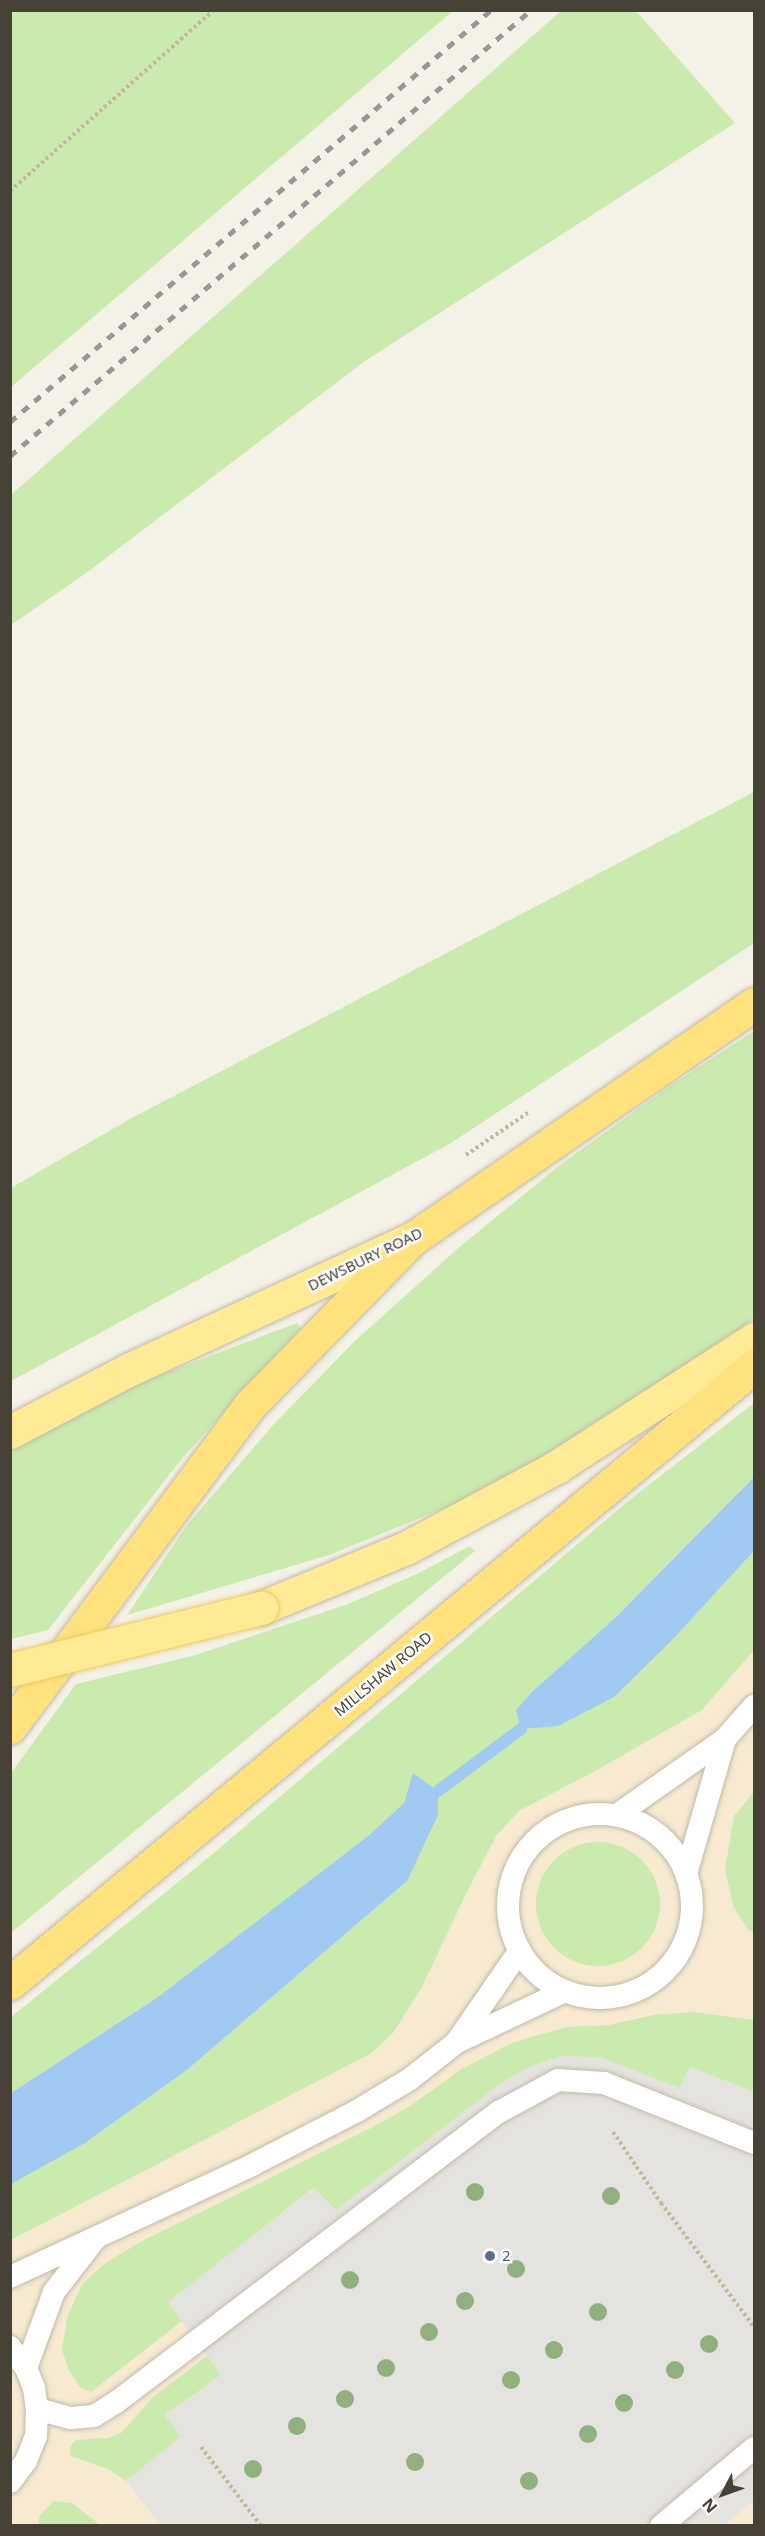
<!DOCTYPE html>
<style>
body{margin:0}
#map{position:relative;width:765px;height:2536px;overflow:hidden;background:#f4f1e7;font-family:"Noto Sans",sans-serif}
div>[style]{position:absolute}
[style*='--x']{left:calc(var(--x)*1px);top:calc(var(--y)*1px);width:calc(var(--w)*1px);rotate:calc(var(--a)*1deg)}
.commercial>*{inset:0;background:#f7ead1}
.green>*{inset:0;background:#caeaae}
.round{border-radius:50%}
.parking>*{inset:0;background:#e5e3df}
.water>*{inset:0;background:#a1caf3}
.stream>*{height:12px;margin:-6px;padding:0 6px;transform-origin:6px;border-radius:6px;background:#a1caf3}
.path>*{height:4px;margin-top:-2px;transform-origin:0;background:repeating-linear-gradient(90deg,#c3b89a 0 3px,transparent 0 6px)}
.roads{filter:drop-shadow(0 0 2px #c0baa9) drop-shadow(0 0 2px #c0baa9)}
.service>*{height:22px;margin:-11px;padding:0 11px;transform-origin:11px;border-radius:11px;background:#fff}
.service>.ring{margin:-11px;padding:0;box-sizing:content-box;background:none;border:22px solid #fff;border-radius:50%}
.primary>*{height:33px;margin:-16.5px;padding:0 16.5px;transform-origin:16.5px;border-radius:16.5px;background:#ffea95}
.trunk>*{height:33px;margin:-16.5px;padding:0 16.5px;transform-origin:16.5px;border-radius:16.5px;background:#ffe27e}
.rail>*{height:4.5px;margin-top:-2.25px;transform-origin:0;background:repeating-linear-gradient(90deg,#979797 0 8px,transparent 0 16px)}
.bridges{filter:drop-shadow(0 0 2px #e9cc60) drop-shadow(0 0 2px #e9cc60)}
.primary-bridge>*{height:33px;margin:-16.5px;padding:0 16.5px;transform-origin:16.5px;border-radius:16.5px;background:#ffea95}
.trees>*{width:18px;height:18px;margin:-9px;border-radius:50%;background:#90b17d}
.dots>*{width:16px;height:16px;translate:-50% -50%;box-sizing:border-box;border:3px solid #fff;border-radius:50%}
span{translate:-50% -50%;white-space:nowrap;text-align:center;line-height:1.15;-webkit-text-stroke:5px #fff;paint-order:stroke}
.street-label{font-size:15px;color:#484236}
.service-label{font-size:15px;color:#4e5e75}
.left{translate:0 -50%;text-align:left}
.frame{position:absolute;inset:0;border:12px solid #484236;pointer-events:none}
.north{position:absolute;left:693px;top:2464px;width:60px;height:60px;-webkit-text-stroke:4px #fff;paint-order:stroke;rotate:229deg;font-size:16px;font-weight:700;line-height:24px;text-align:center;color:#484236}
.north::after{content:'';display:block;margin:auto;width:21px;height:27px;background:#484236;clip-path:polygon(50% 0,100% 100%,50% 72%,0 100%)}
</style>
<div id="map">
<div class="commercial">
<div style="clip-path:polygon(754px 1650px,754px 2525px,11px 2526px,11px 2240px,370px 2054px,393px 2033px,421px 1989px,465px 1896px,496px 1836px,519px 1811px,597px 1770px,702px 1710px)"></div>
</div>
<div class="green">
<div style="clip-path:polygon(11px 10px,453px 10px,453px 11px,11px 387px)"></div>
<div style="clip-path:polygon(562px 10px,636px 11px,735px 123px,365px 361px,89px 571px,11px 625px,11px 495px)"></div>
<div style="clip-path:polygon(754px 792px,754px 943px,451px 1143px,11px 1381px,11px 1188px,128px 1120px)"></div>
<div style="clip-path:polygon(754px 1031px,754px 1318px,735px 1334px,554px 1451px,452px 1505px,329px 1555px,127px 1615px,187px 1525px,274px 1424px,355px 1341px,456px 1250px,560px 1165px,667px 1088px)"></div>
<div style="clip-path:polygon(297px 1323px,301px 1328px,184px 1456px,48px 1630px,11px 1639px,11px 1450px,139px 1383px)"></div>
<div style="clip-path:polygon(754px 1403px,754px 1477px,616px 1617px,534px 1690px,675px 1637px,754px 1551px,754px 1650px,702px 1710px,597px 1770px,519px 1811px,496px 1836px,465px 1896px,421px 1989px,393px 2033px,370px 2054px,11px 2240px,11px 2182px,85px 2143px,187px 2070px,407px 1881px,413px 1774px,404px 1803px,368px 1836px,158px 1997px,11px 2093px,11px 2017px,203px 1862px,627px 1502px)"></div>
<div style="clip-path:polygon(470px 1546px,475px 1551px,11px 1933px,11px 1773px,76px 1684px,196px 1655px,348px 1604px,417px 1574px)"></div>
<div style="clip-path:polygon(754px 1792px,754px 1932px,748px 1929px,734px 1908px,725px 1870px,734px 1816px)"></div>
<div class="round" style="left:536px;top:1842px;width:124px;height:124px"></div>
<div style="clip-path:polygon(693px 2012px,754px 2020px,754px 2092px,690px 2067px,679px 2088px,600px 2057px,504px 2081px,336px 2211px,313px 2188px,169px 2302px,182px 2321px,91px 2392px,80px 2387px,69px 2370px,62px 2350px,67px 2318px,82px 2284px,107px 2262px,144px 2240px,375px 2126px,410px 2106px,460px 2070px,514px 2042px,567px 2027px,609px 2025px,654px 2015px)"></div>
<div style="clip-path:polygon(208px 2355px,221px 2375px,165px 2415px,182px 2436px,126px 2481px,108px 2469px,71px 2456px,70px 2447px,76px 2440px,108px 2438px,121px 2433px,152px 2398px)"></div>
<div style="clip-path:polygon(54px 2501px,72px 2503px,100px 2525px,38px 2525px,40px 2515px)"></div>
</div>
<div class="parking">
<div style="clip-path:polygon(563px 2056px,600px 2057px,679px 2088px,690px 2067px,754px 2092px,754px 2501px,724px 2525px,161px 2525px,126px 2481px,181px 2436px,165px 2416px,221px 2375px,168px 2302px,314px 2188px,336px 2210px,504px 2081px,533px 2065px)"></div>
</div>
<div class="water">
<div style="clip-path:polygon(754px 1477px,754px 1551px,675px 1637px,614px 1697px,558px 1726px,521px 1729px,516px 1710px,534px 1690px,616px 1617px)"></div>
<div style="clip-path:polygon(413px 1773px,438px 1791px,438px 1815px,407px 1881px,187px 2070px,85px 2143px,11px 2184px,11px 2093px,158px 1997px,368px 1836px,404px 1803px)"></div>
</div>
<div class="stream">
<div style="--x:438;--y:1791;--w:104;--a:-36.8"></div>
</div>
<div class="path">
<div style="--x:10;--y:191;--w:273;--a:-41.6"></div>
<div style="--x:466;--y:1155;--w:76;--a:-34.3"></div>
<div style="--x:613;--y:2132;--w:86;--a:55.9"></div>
<div style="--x:661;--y:2203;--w:155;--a:53.1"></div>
<div style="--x:201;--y:2447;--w:99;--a:52.8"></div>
</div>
<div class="roads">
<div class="service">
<div class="ring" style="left:508px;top:1814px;width:162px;height:162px"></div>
<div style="--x:617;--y:1815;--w:132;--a:-35.1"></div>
<div style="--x:725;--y:1739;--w:44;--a:-48.7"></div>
<div style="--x:686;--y:1874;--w:141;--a:-73.9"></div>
<div style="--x:458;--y:2040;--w:109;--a:-55.4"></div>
<div style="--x:10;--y:2277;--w:267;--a:-24.8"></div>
<div style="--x:252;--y:2165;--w:118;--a:-27.2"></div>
<div style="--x:357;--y:2111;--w:62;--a:-31.1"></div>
<div style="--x:410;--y:2079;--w:60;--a:-38.2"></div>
<div style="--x:457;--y:2042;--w:119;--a:-25.3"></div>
<div style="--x:10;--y:2347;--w:26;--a:53"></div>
<div style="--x:26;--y:2368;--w:22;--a:68"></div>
<div style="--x:34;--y:2388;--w:21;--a:82"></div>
<div style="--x:37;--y:2409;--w:27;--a:92"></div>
<div style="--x:36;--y:2436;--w:27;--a:112"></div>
<div style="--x:26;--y:2461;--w:26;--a:127"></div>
<div style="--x:26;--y:2368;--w:81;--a:-69.8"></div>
<div style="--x:54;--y:2292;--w:67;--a:-52.3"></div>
<div style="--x:37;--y:2409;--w:35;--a:15"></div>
<div style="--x:71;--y:2418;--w:23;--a:-5"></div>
<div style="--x:94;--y:2416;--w:25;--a:-32"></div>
<div style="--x:115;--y:2403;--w:482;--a:-37.2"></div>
<div style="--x:499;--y:2112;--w:67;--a:-28.5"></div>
<div style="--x:558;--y:2080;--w:46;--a:3.7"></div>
<div style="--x:604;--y:2083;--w:162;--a:21.8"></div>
<div style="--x:661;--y:2526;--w:121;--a:-40"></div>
</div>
<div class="primary">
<div style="--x:10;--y:1432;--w:133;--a:-27.7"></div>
<div style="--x:128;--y:1370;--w:313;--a:-24.8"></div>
<div style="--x:261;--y:1608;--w:157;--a:-22.5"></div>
<div style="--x:406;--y:1548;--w:173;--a:-28.3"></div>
<div style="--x:558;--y:1466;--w:234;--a:-32.9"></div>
</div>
<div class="trunk">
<div style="--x:10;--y:1727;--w:402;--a:-53.3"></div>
<div style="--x:250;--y:1405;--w:232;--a:-45.7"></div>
<div style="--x:412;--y:1239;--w:415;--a:-34.5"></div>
<div style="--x:10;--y:1983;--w:967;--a:-39.67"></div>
</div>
</div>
<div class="rail">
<div style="--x:10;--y:422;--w:633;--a:-40.58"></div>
<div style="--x:10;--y:456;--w:686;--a:-40.57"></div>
</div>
<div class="bridges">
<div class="primary-bridge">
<div style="--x:10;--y:1670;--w:259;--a:-13.9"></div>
</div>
</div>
<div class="trees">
<div style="left:475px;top:2192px"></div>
<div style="left:611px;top:2196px"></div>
<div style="left:516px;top:2269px"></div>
<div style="left:350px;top:2280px"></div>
<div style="left:465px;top:2301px"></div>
<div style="left:598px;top:2312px"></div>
<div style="left:429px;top:2332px"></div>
<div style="left:709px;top:2344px"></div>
<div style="left:554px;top:2350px"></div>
<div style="left:386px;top:2368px"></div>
<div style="left:675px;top:2370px"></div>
<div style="left:511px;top:2380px"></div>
<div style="left:345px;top:2399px"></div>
<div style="left:624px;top:2403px"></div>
<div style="left:297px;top:2426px"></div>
<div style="left:588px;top:2434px"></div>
<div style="left:415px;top:2462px"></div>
<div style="left:253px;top:2469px"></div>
<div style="left:529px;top:2481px"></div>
</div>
<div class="dots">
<div style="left:490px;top:2256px;background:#5c6f8a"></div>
</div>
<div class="street-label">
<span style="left:365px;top:1259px;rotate:-26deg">DEWSBURY ROAD</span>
<span style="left:383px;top:1674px;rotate:-40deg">MILLSHAW ROAD</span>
</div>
<div class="service-label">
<span class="left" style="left:502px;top:2256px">2</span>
</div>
<div class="frame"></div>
<div class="north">N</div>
</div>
